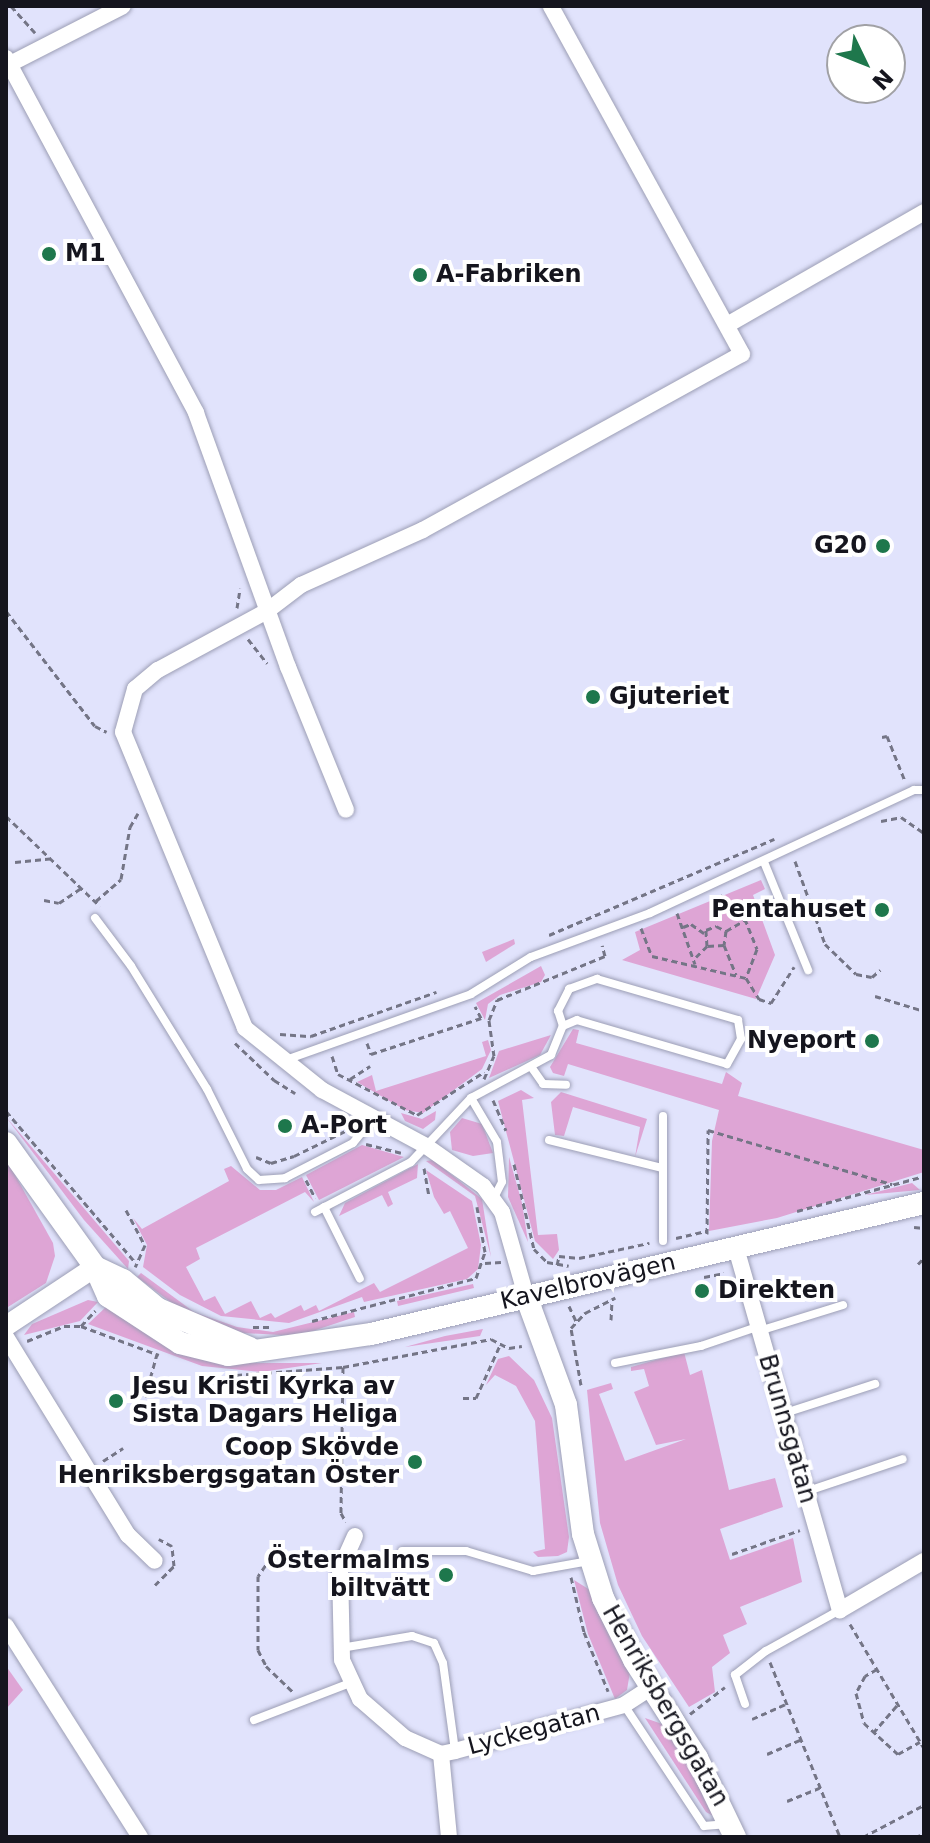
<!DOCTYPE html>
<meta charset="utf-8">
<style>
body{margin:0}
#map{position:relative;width:930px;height:1843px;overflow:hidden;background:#e1e3fc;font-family:"DejaVu Sans",sans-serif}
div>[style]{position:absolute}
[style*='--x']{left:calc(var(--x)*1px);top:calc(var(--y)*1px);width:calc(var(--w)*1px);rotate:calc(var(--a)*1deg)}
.green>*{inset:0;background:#dea5d5}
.path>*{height:3px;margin-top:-1.5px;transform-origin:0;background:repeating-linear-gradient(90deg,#747586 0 6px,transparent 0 10px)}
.roads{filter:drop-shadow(0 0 2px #9c9eb5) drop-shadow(0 0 2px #9c9eb5)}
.service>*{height:8px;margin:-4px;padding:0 4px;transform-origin:4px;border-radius:4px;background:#fff}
.minor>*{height:16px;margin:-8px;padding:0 8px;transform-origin:8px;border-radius:8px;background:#fff}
.tertiary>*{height:20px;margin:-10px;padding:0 10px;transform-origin:10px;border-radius:10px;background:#fff}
.secondary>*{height:22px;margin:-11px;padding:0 11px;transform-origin:11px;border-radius:11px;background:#fff}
.dots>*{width:22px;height:22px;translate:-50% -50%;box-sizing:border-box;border:4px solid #fff;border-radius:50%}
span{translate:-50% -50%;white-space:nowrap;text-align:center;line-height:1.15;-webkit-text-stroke:8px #fff;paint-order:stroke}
.poi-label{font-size:24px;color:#15151e;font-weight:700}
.left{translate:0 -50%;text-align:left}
.right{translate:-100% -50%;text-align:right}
.street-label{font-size:24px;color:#15151e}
.frame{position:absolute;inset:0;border:8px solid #15151e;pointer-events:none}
.north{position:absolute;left:826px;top:24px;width:80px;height:80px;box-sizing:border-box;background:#fff;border:2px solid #a1a1a5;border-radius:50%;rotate:133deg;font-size:22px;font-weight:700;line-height:32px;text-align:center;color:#15151e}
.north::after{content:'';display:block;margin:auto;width:28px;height:36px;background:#1e774c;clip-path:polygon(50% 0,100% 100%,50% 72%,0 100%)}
</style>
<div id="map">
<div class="green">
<div style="clip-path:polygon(761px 880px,765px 889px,753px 895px,775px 955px,756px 999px,622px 960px,640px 950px,635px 932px)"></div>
<div style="clip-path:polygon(514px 939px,515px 944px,486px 962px,482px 952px)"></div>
<div style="clip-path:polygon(541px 966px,545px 975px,541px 982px,500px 995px,488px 1004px,485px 1020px,476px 1003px)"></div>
<div style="clip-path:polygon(573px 1029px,579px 1030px,576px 1043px,722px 1084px,726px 1072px,742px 1083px,738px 1096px,924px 1150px,924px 1172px,777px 1218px,709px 1231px,712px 1141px,719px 1110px,568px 1064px,564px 1076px,553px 1073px,550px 1067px)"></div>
<div style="clip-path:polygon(551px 1035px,540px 1055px,489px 1078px,499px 1051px)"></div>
<div style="clip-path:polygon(488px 1040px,491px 1050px,482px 1069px,423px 1113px,405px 1110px,357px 1082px,372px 1075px,376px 1091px,486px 1056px,482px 1042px)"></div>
<div style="clip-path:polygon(521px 1090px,534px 1098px,522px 1100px,538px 1235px,557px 1234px,559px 1250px,553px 1259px,535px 1241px,498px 1101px)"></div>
<div style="clip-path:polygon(561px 1092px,647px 1119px,635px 1157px,640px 1127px,573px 1107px,564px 1136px,555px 1135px,551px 1102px)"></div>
<div style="clip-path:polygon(436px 1111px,435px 1120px,423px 1129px,405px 1121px,401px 1113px,422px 1119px)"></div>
<div style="clip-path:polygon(6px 1117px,129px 1261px,128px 1269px,84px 1220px)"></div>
<div style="clip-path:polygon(462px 1118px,482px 1124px,493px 1153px,473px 1156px,452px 1150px,450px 1132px)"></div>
<div style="clip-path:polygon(362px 1145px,404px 1157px,319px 1200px,306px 1175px)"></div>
<div style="clip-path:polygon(509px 1157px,522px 1203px,528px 1242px,508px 1197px)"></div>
<div style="clip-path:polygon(6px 1159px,53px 1243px,55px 1256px,46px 1283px,8px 1307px)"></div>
<div style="clip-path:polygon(433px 1160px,482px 1199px,491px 1257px,475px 1196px,426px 1161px)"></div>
<div style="clip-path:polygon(418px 1164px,417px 1178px,388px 1192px,393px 1204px,388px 1207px,382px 1195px,339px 1216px,345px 1203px)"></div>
<div style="clip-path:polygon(231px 1166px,260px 1190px,276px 1190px,302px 1177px,314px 1202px,305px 1192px,196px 1248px,200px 1259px,186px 1267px,204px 1301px,215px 1296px,225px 1314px,251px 1301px,260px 1318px,271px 1313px,275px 1318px,301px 1305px,304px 1311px,316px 1305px,319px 1311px,374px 1283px,380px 1292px,468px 1248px,450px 1211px,444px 1214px,434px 1197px,426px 1170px,472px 1201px,481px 1245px,478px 1269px,467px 1279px,364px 1302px,362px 1297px,289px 1323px,221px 1316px,180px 1295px,143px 1267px,147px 1245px,133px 1218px,142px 1229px,229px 1181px,224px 1169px)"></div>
<div style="clip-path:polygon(912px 1183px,920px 1190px,865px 1195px)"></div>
<div style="clip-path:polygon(141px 1273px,194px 1312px,237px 1327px,273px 1332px,354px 1312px,355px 1317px,298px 1336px,243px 1333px,180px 1309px,137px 1277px)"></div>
<div style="clip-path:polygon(473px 1284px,474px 1288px,398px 1306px,397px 1301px)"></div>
<div style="clip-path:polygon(88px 1300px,98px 1302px,80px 1321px,24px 1335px,32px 1324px)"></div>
<div style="clip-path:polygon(107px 1306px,236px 1363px,322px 1363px,261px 1372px,202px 1366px,88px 1324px)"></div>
<div style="clip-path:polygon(483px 1329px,480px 1336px,405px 1347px,445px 1336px)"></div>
<div style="clip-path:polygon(684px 1352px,690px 1375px,702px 1370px,729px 1490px,775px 1478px,783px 1507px,720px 1529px,730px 1560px,793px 1538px,802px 1582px,740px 1607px,747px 1624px,723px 1635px,730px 1653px,712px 1667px,715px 1692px,689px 1707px,642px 1636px,618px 1585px,600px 1523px,587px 1390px,611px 1383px,613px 1389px,599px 1394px,625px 1461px,686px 1439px,656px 1445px,634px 1392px,649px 1386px,644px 1369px,631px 1371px,631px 1367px)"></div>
<div style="clip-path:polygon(509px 1356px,534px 1380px,552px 1418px,569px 1537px,567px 1552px,558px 1556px,538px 1557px,533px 1552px,545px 1549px,535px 1421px,516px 1386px,495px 1375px,486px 1385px,498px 1359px)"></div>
<div style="clip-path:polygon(574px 1580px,590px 1590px,630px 1672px,627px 1690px,615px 1699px,588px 1634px)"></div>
<div style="clip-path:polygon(6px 1666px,23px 1690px,6px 1709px)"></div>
<div style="clip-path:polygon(645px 1718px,665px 1725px,694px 1769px,715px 1817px,706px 1812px)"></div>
</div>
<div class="path">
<div style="--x:11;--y:6;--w:36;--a:48"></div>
<div style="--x:237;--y:608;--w:20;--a:-81"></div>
<div style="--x:6;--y:611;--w:145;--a:52.3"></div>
<div style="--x:95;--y:726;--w:13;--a:27"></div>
<div style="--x:248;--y:639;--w:31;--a:52"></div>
<div style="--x:882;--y:737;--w:5;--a:-11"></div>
<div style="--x:887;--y:736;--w:48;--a:68.2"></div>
<div style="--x:6;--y:816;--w:130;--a:43.8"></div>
<div style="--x:881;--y:821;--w:20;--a:-11"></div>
<div style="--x:901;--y:817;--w:28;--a:35"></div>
<div style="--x:795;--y:861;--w:88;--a:70.1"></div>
<div style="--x:825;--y:944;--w:43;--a:44.1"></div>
<div style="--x:856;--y:974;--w:16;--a:11"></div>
<div style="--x:872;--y:977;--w:11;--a:-41"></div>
<div style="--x:15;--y:862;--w:40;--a:-5.7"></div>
<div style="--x:720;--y:895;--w:25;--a:34"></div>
<div style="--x:741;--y:909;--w:43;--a:68.2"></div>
<div style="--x:757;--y:949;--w:31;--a:111"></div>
<div style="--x:44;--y:900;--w:15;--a:11"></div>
<div style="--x:59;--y:903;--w:29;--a:-34"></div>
<div style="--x:96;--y:901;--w:33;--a:-41"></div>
<div style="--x:121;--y:879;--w:53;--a:-80.2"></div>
<div style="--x:130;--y:827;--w:16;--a:-60"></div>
<div style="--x:677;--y:913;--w:54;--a:70.6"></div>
<div style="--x:683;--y:927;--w:9;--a:-21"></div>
<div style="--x:691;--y:924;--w:16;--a:35"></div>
<div style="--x:641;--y:928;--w:30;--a:69"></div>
<div style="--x:652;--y:956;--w:97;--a:13.2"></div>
<div style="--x:746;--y:978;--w:25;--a:58"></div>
<div style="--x:759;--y:999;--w:13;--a:18"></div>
<div style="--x:771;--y:1003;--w:43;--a:-57.4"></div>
<div style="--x:726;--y:931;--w:14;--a:98"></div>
<div style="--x:724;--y:945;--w:17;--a:177"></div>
<div style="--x:707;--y:946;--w:16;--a:-94"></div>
<div style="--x:706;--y:930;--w:11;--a:-22"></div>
<div style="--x:716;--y:926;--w:11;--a:27"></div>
<div style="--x:726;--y:931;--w:22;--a:-30"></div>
<div style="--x:549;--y:935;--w:245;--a:-23.1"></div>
<div style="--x:724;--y:945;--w:32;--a:68"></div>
<div style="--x:696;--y:957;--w:16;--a:-45"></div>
<div style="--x:875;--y:996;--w:51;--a:17"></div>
<div style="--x:280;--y:1034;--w:31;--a:4"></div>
<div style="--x:311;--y:1036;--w:133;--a:-19.4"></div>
<div style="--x:235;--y:1043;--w:54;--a:43.5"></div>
<div style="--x:274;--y:1080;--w:25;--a:32"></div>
<div style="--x:367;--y:1043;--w:12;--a:70"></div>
<div style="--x:371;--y:1054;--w:116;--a:-18.1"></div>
<div style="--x:481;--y:1018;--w:13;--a:-117"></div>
<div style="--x:332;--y:1056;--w:19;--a:72"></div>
<div style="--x:338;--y:1074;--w:89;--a:27.4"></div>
<div style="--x:417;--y:1115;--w:80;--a:-32.7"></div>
<div style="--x:350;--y:1079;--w:24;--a:-33"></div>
<div style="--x:484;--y:1079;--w:25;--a:-67"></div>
<div style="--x:494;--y:1056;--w:36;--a:-98"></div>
<div style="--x:489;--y:1020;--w:22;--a:-68"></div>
<div style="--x:497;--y:1000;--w:117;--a:-22.2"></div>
<div style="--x:605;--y:956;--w:11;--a:-105"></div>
<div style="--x:493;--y:1100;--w:33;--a:67"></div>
<div style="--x:6;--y:1111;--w:200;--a:49.5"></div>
<div style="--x:330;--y:1114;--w:19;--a:62"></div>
<div style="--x:366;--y:1144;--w:36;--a:14"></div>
<div style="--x:256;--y:1157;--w:16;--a:22"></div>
<div style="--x:271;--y:1163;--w:24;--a:-17"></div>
<div style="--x:294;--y:1156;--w:59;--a:-26.1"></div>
<div style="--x:514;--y:1164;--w:87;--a:76.8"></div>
<div style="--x:534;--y:1249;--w:18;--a:45"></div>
<div style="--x:547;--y:1262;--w:22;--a:10"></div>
<div style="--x:424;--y:1168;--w:28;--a:80"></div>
<div style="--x:306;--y:1180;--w:20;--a:63"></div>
<div style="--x:126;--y:1210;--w:40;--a:62"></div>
<div style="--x:145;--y:1245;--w:24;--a:114"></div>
<div style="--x:797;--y:1211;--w:132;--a:-15.4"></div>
<div style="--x:914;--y:1227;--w:10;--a:6"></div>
<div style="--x:707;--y:1234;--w:104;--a:-89.4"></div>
<div style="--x:708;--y:1130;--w:192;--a:16.4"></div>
<div style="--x:676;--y:1238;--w:32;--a:-13"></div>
<div style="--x:485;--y:1263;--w:16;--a:-4"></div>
<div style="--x:918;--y:1264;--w:8;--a:-45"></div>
<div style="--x:557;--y:1265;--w:9;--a:-77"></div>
<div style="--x:559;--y:1256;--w:20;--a:6"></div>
<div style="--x:579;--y:1258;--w:72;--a:-12.1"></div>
<div style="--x:704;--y:1277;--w:20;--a:-11"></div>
<div style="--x:569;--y:1306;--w:17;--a:65"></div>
<div style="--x:611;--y:1320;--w:21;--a:-87"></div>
<div style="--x:312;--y:1321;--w:170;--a:-14.7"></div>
<div style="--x:476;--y:1278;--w:28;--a:-71"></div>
<div style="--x:485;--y:1252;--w:46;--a:-100.1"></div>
<div style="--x:81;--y:1326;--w:21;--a:-47"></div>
<div style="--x:253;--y:1327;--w:20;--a:0"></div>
<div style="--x:27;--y:1341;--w:40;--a:-22"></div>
<div style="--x:64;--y:1326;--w:17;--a:0"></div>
<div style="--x:81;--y:1326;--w:83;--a:20.4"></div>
<div style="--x:343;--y:1367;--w:146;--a:90.8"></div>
<div style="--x:341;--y:1513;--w:10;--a:61"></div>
<div style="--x:236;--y:1375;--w:107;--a:-4.3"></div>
<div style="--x:343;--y:1367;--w:151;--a:-10.7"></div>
<div style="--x:491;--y:1339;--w:20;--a:27"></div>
<div style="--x:509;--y:1348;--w:13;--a:-9"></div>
<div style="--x:581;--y:1385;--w:58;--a:-100"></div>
<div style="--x:571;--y:1328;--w:21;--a:-47"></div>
<div style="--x:585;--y:1313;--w:34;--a:-27"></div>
<div style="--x:145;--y:1397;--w:45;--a:-74.4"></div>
<div style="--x:463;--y:1398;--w:13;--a:0"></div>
<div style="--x:476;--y:1398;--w:60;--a:-65.6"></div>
<div style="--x:103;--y:1461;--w:24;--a:-33"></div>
<div style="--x:732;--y:1554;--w:72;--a:-19.4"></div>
<div style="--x:271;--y:1557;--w:23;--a:124"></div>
<div style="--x:258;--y:1576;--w:74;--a:90"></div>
<div style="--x:258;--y:1650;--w:18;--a:63"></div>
<div style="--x:266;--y:1666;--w:37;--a:44"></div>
<div style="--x:571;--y:1577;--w:57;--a:76.7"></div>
<div style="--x:584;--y:1632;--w:64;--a:67.9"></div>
<div style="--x:155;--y:1585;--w:27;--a:-45"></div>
<div style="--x:174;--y:1566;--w:20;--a:-96"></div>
<div style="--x:172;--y:1546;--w:15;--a:-152"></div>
<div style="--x:850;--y:1624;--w:144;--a:59.2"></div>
<div style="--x:770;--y:1662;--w:188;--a:68.2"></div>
<div style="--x:877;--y:1669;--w:14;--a:150"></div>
<div style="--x:865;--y:1676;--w:19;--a:118"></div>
<div style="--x:856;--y:1693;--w:31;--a:75"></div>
<div style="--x:864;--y:1723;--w:46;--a:42.4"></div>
<div style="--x:898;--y:1754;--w:25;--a:-29"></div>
<div style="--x:690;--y:1714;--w:44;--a:-37.6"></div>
<div style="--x:752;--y:1719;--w:36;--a:-24"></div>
<div style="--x:873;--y:1733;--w:37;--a:-49"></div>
<div style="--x:767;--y:1754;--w:36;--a:-23"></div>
<div style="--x:787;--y:1801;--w:35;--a:-22"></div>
<div style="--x:863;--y:1837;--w:69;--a:-27.7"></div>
<div style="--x:915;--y:1837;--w:9;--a:-18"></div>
</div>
<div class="roads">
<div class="service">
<div style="--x:764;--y:862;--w:117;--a:67.8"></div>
<div style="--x:95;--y:918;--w:60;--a:53.1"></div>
<div style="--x:131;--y:966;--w:145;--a:58.3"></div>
<div style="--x:207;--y:1089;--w:89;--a:63.4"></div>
<div style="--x:247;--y:1169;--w:16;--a:43"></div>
<div style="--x:259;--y:1180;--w:26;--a:-4"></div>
<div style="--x:285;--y:1178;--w:76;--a:-27.2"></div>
<div style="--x:353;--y:1143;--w:32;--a:-51"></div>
<div style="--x:286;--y:1060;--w:196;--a:-19.6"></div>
<div style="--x:471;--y:994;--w:70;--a:-31.7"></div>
<div style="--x:531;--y:957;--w:127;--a:-20.3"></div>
<div style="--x:650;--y:913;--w:291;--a:-25"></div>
<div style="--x:914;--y:790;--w:10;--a:0"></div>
<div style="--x:532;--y:1068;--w:19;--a:55"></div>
<div style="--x:543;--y:1084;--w:23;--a:2"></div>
<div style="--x:471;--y:1098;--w:51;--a:59.4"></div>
<div style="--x:497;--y:1142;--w:40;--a:82.9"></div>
<div style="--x:502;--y:1182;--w:18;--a:117"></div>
<div style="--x:549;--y:1140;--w:116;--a:13.9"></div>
<div style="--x:324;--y:1207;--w:80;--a:63.4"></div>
<div style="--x:315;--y:1212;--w:108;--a:-27.5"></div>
<div style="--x:411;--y:1162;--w:88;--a:-46.8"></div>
<div style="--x:471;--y:1098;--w:91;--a:-28.3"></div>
<div style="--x:551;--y:1055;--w:31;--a:-68"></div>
<div style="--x:563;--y:1026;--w:16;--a:-108"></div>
<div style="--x:558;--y:1011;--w:25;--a:-63"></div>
<div style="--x:569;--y:989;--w:30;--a:-20"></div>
<div style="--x:597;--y:979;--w:147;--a:16.2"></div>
<div style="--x:738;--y:1020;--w:19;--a:81"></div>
<div style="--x:741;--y:1039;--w:29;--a:119"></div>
<div style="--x:727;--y:1064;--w:156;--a:-163.7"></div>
<div style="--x:577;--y:1020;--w:15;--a:157"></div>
<div style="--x:663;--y:1241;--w:125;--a:-90"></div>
<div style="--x:759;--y:1331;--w:88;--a:-17.2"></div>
<div style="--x:615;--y:1363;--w:88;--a:-11.2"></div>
<div style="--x:701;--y:1346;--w:59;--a:-18.7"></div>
<div style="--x:782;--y:1414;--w:98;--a:-17.9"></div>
<div style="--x:805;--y:1492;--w:103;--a:-18.6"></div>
<div style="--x:402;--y:1551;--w:64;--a:0"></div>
<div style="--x:466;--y:1551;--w:70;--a:16.6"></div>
<div style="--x:533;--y:1571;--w:57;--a:-10.1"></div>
<div style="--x:341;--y:1648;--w:72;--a:-9.6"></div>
<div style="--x:412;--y:1636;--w:23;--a:18"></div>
<div style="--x:434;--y:1643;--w:22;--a:66"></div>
<div style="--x:443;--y:1663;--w:89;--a:82.2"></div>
<div style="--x:745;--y:1704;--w:31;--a:-109"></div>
<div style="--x:735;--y:1675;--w:39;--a:-38"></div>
<div style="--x:766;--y:1651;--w:85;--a:-29"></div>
<div style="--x:624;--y:1705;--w:145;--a:56.5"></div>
<div style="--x:704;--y:1826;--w:21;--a:-5"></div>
<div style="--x:254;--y:1720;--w:103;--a:-21.1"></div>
</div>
<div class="minor">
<div style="--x:6;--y:58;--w:403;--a:61.8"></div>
<div style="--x:196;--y:413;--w:270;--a:70.1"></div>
<div style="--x:288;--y:667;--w:154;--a:67.9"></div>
<div style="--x:6;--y:66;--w:131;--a:-27.1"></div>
<div style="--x:727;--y:325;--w:227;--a:-29.8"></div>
<div style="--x:736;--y:1248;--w:377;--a:74"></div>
<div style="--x:840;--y:1610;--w:97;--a:-30.3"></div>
<div style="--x:526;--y:1296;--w:87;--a:-105.9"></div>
<div style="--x:502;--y:1212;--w:32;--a:-126"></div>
<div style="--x:483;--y:1186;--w:70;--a:-144.9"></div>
<div style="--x:426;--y:1146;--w:118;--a:-151.7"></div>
<div style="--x:322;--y:1090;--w:99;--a:-141.2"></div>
<div style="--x:245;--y:1028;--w:320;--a:-112.4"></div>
<div style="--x:123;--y:732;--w:45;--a:-74.4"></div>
<div style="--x:135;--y:689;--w:30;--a:-40"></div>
<div style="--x:158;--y:670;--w:124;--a:-28.4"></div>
<div style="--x:267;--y:611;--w:43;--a:-37.4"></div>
<div style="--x:301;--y:585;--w:134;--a:-24.3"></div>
<div style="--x:423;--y:530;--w:364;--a:-28.9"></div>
<div style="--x:742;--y:354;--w:397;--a:-118.8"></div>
<div style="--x:6;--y:1337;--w:233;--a:58.4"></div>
<div style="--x:128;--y:1535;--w:37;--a:44"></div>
<div style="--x:355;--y:1536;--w:37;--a:114"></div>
<div style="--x:340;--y:1570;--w:90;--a:88.7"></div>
<div style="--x:342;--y:1660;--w:43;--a:65.2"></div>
<div style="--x:360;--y:1699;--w:60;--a:40.9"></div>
<div style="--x:405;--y:1738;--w:39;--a:24"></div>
<div style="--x:441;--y:1754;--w:14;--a:-12"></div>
<div style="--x:455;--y:1751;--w:175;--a:-15.2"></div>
<div style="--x:624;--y:1705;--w:33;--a:-33"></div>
<div style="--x:6;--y:1626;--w:250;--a:57.6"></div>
<div style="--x:441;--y:1754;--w:83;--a:84.5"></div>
</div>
<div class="tertiary">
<div style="--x:6;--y:1326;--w:107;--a:-33.5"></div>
</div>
<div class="secondary">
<div style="--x:6;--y:1143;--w:153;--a:54.3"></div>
<div style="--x:95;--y:1267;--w:32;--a:66"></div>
<div style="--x:108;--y:1296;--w:86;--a:33.1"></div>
<div style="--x:180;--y:1343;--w:49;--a:14"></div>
<div style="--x:228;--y:1355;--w:145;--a:-8.4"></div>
<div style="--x:371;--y:1334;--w:568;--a:-13.33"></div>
<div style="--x:95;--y:1267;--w:31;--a:25"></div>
<div style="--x:123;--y:1280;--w:45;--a:39.6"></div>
<div style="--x:158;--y:1309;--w:100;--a:23"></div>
<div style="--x:526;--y:1296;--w:116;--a:69.8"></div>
<div style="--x:566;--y:1405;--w:130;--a:82.5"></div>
<div style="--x:583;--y:1534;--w:67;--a:72.6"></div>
<div style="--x:603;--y:1598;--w:69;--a:63.4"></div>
<div style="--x:634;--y:1660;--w:117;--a:57.3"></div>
<div style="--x:697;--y:1758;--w:88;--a:64.3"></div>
</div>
</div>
<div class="dots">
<div style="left:49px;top:254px;background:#1e774c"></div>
<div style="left:420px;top:275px;background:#1e774c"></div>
<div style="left:883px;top:546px;background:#1e774c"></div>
<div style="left:593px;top:697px;background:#1e774c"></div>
<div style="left:882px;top:910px;background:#1e774c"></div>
<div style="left:872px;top:1041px;background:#1e774c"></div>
<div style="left:285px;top:1126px;background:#1e774c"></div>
<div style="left:702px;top:1291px;background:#1e774c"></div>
<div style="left:116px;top:1401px;background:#1e774c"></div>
<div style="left:415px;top:1462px;background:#1e774c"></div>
<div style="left:446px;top:1575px;background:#1e774c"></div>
</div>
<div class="poi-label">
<span class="left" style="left:65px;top:254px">M1</span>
<span class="left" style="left:436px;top:275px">A-Fabriken</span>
<span class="right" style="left:867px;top:546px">G20</span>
<span class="left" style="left:609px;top:697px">Gjuteriet</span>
<span class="right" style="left:866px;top:910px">Pentahuset</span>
<span class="right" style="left:856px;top:1041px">Nyeport</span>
<span class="left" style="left:301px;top:1126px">A-Port</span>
<span class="left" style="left:718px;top:1291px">Direkten</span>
<span class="left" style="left:132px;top:1401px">Jesu Kristi Kyrka av<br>Sista Dagars Heliga</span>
<span class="right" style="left:399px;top:1462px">Coop Skövde<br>Henriksbergsgatan Öster</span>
<span class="right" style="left:430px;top:1575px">Östermalms<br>biltvätt</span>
</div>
<div class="street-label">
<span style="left:588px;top:1282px;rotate:-13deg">Kavelbrovägen</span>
<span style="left:787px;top:1429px;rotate:74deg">Brunnsgatan</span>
<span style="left:665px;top:1706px;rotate:60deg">Henriksbergsgatan</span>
<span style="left:534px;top:1730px;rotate:-15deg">Lyckegatan</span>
</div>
<div class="frame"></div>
<div class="north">N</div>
</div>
